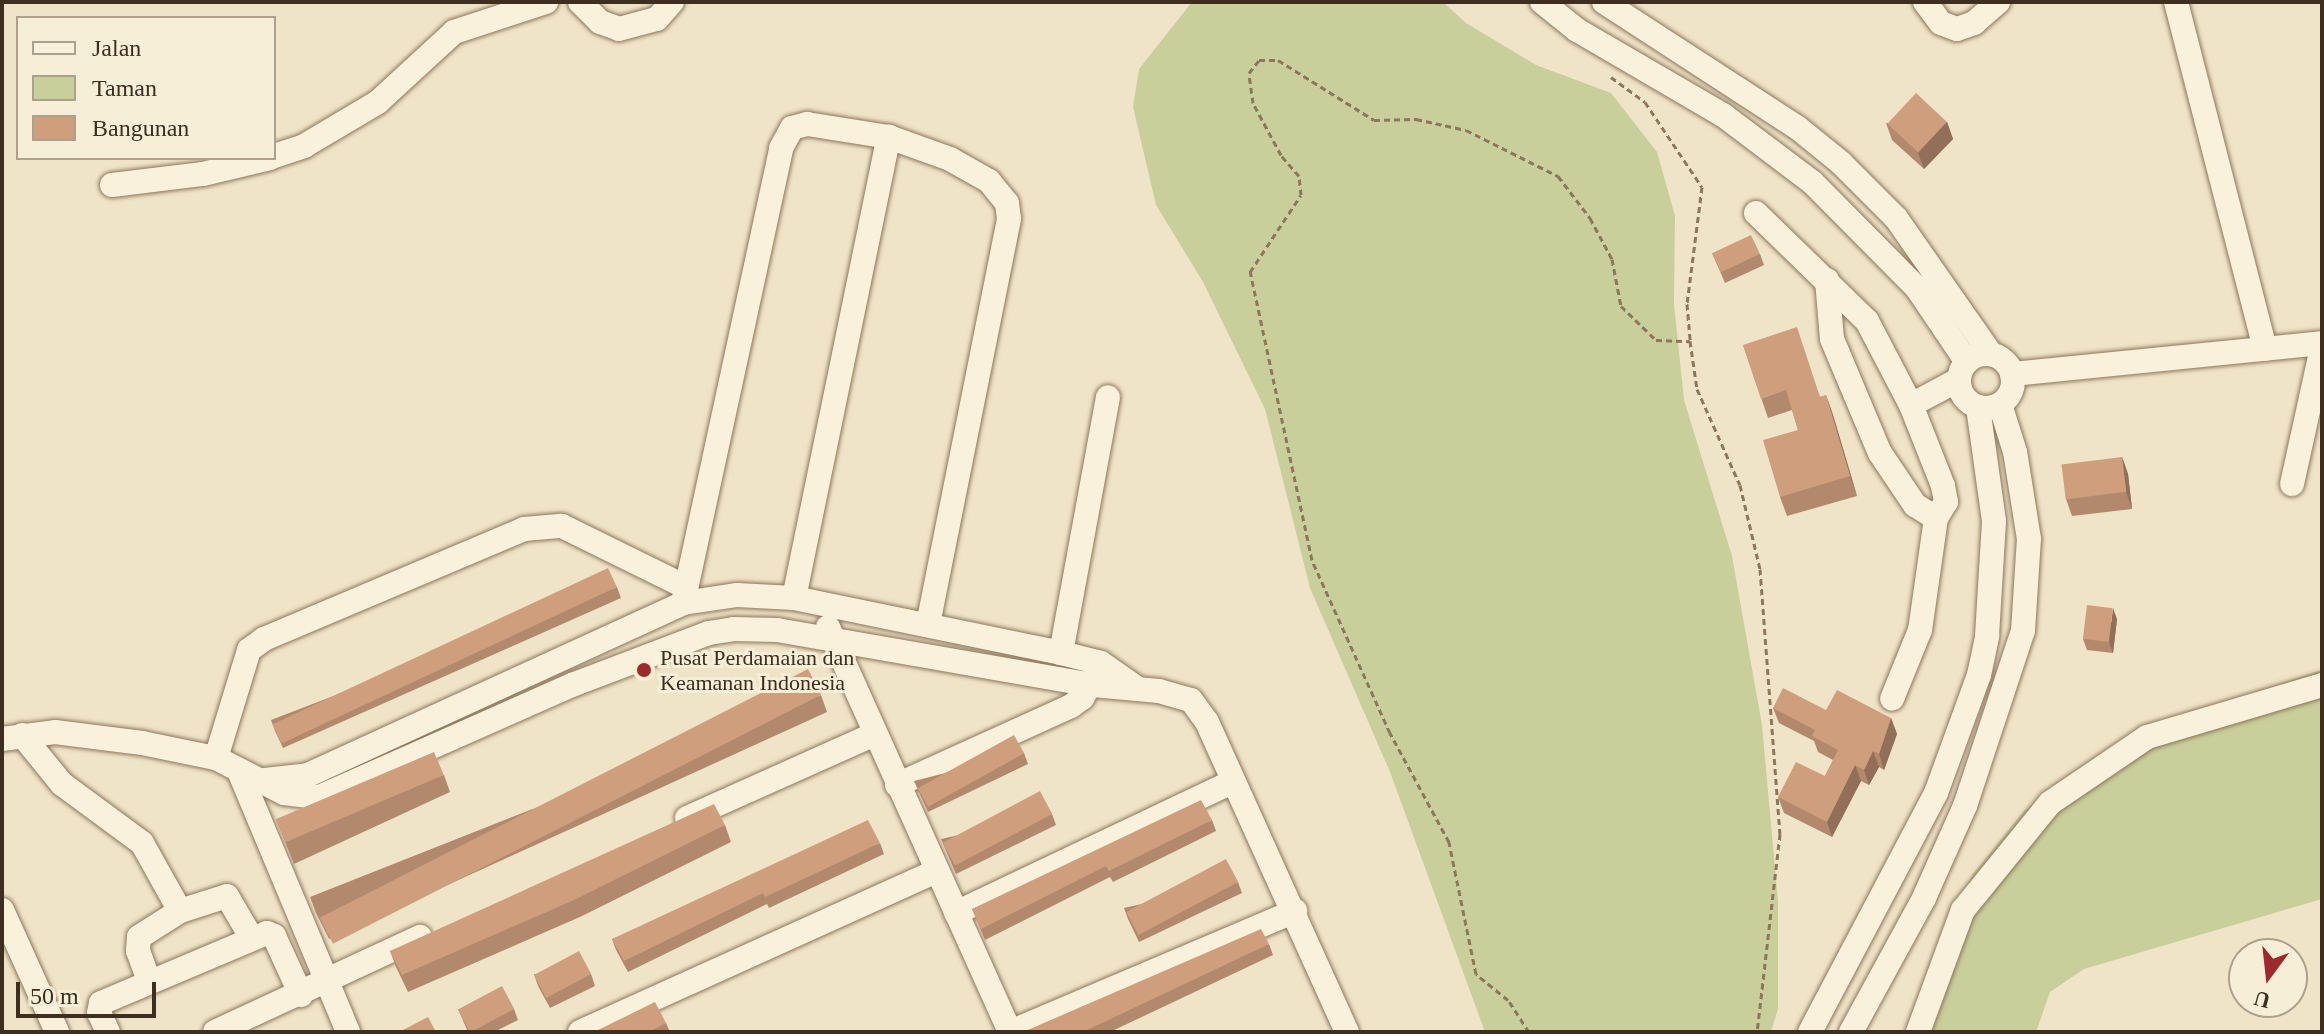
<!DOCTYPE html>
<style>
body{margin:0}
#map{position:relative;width:2324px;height:1034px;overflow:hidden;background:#f0e4c8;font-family:"Times New Roman",serif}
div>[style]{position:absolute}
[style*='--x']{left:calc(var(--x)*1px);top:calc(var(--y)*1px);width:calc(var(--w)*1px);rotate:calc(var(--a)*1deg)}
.green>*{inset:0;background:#c9cf9b}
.path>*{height:3px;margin-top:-1.5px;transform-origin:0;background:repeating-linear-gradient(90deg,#8d765c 0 6px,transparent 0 10px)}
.roads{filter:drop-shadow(0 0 2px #8d765c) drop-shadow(0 0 2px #8d765c)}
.minor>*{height:24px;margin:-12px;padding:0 12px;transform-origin:12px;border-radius:12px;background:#faf1dc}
.minor>.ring{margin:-12px;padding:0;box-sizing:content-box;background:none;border:24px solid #faf1dc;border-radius:50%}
.wall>*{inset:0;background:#b2896c}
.shaded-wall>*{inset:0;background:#916f58}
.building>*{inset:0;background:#cf9f7d;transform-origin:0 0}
.dots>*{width:22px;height:22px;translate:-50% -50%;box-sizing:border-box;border:4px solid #f7eed8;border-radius:50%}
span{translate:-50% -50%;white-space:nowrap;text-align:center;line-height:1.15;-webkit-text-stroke:6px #f7eed8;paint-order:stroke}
.poi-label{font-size:22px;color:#3d2e20}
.left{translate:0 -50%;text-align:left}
.frame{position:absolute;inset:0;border:4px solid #3d2e20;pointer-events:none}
.legend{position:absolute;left:16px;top:16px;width:260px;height:144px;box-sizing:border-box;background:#f7eed8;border:2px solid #ada18e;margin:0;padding:10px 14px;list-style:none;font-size:24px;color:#3d2e20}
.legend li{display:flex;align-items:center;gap:16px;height:40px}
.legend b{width:40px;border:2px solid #ada18e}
.north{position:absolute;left:2228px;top:938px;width:80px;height:80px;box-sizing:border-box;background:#f7eed8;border:2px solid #ada18e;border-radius:50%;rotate:195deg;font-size:22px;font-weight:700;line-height:32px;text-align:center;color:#3d2e20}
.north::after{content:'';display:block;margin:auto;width:28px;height:36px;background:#9e2a2b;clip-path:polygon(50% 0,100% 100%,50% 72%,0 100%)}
.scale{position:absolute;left:16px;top:982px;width:140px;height:36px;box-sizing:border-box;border:4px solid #3d2e20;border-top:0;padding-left:10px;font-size:24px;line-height:28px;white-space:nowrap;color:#3d2e20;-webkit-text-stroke:6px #f7eed8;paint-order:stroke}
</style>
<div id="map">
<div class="green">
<div style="clip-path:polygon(1192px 2px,1443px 2px,1466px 23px,1536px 65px,1611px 93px,1657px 152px,1675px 216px,1674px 304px,1684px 400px,1732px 556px,1762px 725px,1778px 901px,1778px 1009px,1771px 1032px,1485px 1032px,1390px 772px,1310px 588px,1265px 409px,1203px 282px,1156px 205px,1133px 107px,1139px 69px)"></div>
<div style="clip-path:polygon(2322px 670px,2322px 899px,2084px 969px,2050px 992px,2036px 1032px,1907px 1032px,1941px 935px,1973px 874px,2024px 811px,2119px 745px,2199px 711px)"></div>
</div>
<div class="path">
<div style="--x:1611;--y:77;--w:42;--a:36.3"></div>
<div style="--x:1645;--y:102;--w:102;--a:56.2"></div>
<div style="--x:1702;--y:187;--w:118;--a:97.3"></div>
<div style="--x:1687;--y:304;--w:37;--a:85"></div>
<div style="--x:1690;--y:341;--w:49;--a:81.7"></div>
<div style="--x:1697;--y:389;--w:105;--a:65.9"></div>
<div style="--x:1740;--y:485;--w:86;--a:76.6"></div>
<div style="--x:1760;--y:569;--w:266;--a:85.7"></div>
<div style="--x:1780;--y:834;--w:199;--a:96.6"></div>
<div style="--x:1529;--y:1032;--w:38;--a:-123"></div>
<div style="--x:1508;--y:1000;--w:41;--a:-140.9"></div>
<div style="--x:1476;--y:974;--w:135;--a:-101.6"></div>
<div style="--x:1449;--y:842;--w:124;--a:-118.4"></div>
<div style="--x:1390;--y:733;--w:190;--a:-114.3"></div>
<div style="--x:1312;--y:560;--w:295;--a:-102.1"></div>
<div style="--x:1250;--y:272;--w:92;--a:-56.5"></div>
<div style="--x:1301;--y:195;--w:19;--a:-96"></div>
<div style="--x:1299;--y:176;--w:28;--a:-131"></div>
<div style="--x:1281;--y:155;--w:59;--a:-118.3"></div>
<div style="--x:1253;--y:103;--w:30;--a:-98"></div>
<div style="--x:1249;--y:73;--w:16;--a:-52"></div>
<div style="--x:1259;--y:60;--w:19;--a:0"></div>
<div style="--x:1278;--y:60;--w:113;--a:32"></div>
<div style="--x:1374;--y:120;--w:42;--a:-1.4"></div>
<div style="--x:1416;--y:119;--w:51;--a:12.4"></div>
<div style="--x:1466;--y:130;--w:103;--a:26.6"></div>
<div style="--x:1558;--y:176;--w:53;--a:52.7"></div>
<div style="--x:1590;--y:218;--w:47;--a:61.8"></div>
<div style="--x:1612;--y:259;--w:48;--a:79.2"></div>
<div style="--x:1621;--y:306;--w:49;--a:44.2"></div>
<div style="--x:1656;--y:340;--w:34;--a:2"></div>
</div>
<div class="roads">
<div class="minor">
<div style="--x:580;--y:2;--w:28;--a:45"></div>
<div style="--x:600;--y:22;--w:20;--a:20"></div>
<div style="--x:619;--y:29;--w:39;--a:-15"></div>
<div style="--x:657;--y:19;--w:23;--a:-49"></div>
<div style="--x:1542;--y:2;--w:45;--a:38.7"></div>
<div style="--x:1577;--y:30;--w:169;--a:30.2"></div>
<div style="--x:1723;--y:115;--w:111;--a:37"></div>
<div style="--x:1812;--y:182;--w:149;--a:45.3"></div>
<div style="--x:1917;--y:288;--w:89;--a:56"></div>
<div style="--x:1604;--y:2;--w:231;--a:33"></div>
<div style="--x:1798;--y:128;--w:55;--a:39.1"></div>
<div style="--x:1841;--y:163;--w:78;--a:45"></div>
<div style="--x:1896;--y:218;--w:166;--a:55.1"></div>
<div style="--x:1925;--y:2;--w:26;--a:53"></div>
<div style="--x:1941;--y:23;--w:17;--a:21"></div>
<div style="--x:1957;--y:29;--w:18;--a:-19"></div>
<div style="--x:1974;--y:23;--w:32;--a:-41"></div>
<div style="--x:2176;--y:2;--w:358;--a:75.6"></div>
<div style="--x:274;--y:156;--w:32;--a:-18"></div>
<div style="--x:304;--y:146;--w:86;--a:-30.7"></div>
<div style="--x:378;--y:102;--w:103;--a:-42.6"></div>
<div style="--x:454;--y:32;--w:97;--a:-18.1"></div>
<div style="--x:112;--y:185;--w:92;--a:-6.9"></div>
<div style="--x:203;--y:174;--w:69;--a:-13.4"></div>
<div style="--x:1756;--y:213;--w:155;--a:44.2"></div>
<div style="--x:1867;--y:321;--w:95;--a:62.4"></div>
<div style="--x:1911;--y:405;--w:87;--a:68.4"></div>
<div style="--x:1943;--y:486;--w:16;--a:79"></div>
<div style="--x:1946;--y:502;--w:19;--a:122"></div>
<div style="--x:1936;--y:518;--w:113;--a:98.1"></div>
<div style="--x:1920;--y:630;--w:74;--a:112.1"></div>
<div style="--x:1827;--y:280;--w:59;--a:85.2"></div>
<div style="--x:1832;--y:339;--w:124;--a:67.2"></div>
<div style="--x:1880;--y:453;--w:63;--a:56.1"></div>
<div style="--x:1915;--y:505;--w:25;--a:32"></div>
<div class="ring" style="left:1959px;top:354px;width:30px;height:30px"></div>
<div style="--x:2012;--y:374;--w:312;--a:-5.7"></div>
<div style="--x:1911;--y:405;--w:53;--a:-28"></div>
<div style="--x:2292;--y:484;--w:139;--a:-77.6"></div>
<div style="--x:794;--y:598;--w:471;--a:-78.4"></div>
<div style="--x:683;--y:603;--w:465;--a:-77.8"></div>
<div style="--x:781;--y:148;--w:23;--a:-61"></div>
<div style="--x:792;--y:128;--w:16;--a:-15"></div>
<div style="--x:807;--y:124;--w:83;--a:9"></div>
<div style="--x:889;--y:137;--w:65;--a:19.8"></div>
<div style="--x:950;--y:159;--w:45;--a:29.4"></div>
<div style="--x:989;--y:181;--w:28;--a:51"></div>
<div style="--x:1007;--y:203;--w:16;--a:83"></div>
<div style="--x:1009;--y:219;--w:414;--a:101.3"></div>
<div style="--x:828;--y:627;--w:444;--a:65.8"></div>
<div style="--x:1010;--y:1032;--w:310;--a:-23"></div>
<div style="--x:1061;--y:653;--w:260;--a:-79.6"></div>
<div style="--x:22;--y:735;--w:63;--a:50.8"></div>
<div style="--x:62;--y:784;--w:99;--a:36.4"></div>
<div style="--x:142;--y:843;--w:78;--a:60.8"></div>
<div style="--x:180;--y:911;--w:49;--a:-17.7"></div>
<div style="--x:227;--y:896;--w:48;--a:59.7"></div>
<div style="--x:2;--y:739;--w:53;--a:-7.5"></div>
<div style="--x:55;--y:732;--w:88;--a:7.2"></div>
<div style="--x:142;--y:743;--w:76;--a:11.5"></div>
<div style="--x:216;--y:758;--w:76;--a:27.2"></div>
<div style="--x:284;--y:793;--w:35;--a:7"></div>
<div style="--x:319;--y:797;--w:277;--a:-23.9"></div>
<div style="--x:572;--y:685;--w:147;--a:-20.8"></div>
<div style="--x:709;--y:633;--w:25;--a:-9"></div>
<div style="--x:734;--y:629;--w:43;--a:1.3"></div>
<div style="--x:777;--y:630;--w:321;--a:9.9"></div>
<div style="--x:1093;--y:685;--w:66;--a:5.2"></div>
<div style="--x:1159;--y:691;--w:33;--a:16"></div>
<div style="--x:1191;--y:700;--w:27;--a:54"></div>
<div style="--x:1207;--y:722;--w:340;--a:65.7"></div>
<div style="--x:216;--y:758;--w:113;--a:-73"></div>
<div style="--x:249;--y:650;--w:19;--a:-36"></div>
<div style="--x:264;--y:639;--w:282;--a:-22.9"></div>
<div style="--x:524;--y:529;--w:38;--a:-5"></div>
<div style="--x:562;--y:526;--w:138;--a:26.2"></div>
<div style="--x:239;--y:771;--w:283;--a:67.3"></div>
<div style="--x:265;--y:780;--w:43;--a:-6.6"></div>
<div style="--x:308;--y:775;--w:413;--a:-24.6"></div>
<div style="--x:683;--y:603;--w:55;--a:-8.4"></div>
<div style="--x:737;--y:595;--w:57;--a:3"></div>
<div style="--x:794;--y:598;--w:273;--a:11.6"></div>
<div style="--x:1061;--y:653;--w:41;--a:14"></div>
<div style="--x:1101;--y:663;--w:40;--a:34.9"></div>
<div style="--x:897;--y:785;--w:191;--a:-24.4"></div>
<div style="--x:1071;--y:706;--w:14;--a:-36"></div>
<div style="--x:1082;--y:698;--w:29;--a:-59"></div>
<div style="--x:687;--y:818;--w:206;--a:-24.1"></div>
<div style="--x:2;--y:910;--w:134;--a:65.7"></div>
<div style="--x:956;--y:913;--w:306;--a:-25.4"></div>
<div style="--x:149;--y:981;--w:32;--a:-110"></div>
<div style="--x:138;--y:951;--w:14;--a:-86"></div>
<div style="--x:139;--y:937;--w:49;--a:-32.4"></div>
<div style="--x:108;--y:1032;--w:21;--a:-115"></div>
<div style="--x:99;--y:1013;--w:10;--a:-79"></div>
<div style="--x:101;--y:1003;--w:180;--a:-22.9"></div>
<div style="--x:267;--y:933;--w:8;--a:23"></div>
<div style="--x:274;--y:936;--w:65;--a:65.4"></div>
<div style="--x:215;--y:1032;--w:226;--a:-24.9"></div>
<div style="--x:580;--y:1032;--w:388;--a:-24.3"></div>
<div style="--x:1810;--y:1032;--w:270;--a:-62.2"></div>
<div style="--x:1936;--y:793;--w:126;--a:-70"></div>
<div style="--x:1979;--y:675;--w:40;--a:-78"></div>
<div style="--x:1987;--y:636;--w:115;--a:-86.5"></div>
<div style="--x:1994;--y:521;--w:115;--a:-98"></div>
<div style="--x:1851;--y:1032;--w:153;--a:-61.4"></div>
<div style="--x:1924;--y:898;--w:101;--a:-66"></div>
<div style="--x:1965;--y:806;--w:184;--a:-71.7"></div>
<div style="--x:2023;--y:631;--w:92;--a:-86.3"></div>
<div style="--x:2029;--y:539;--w:88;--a:-99.1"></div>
<div style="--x:2015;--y:452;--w:50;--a:-107.4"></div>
<div style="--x:1918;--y:1032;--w:130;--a:-69.8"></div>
<div style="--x:1963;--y:910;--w:138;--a:-50.9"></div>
<div style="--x:2050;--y:803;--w:117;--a:-34.2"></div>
<div style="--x:2147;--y:737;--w:183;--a:-16.5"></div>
</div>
</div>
<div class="wall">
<div style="clip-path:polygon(1947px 122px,1953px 139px,1924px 169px,1892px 140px,1886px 123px)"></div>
<div style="clip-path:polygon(1712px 253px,1760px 254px,1764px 265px,1725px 283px)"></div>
<div style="clip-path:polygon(1743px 345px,1821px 397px,1826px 395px,1833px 415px,1857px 496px,1787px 516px,1780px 497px,1798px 430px,1792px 410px,1768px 418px)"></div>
<div style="clip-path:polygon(2122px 457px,2128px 474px,2132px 509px,2072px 516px,2066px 499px)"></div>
<div style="clip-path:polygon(617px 587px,621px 598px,283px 748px,275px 731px,271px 720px)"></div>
<div style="clip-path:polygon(2117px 619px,2113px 653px,2087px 650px,2083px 639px)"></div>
<div style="clip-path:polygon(821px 695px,827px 712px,329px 939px,316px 913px,310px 897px)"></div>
<div style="clip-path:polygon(1773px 708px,1826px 710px,1891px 718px,1897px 734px,1884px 770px,1879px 767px,1869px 785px,1861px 781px,1832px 837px,1784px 813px,1778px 797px,1825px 776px,1833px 760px,1818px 752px,1814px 741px,1779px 723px)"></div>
<div style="clip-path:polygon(1024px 753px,1028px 764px,928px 812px,914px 781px)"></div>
<div style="clip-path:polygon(444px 775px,450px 792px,294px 864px,277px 822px)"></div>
<div style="clip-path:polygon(1052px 814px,1056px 825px,956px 874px,941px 839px)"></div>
<div style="clip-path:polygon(1212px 820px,1216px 831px,1113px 882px,1110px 877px,985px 940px,972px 909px)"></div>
<div style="clip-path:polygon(725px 825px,731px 842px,580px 917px,408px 992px,396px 967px,390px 951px)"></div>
<div style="clip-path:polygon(880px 843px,884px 854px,769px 908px,767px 904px,628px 972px,616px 950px,612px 939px)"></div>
<div style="clip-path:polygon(1238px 882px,1242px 893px,1139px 942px,1128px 919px,1124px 908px)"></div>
<div style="clip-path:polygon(1269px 944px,1273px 955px,1110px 1032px,1023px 1032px)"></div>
<div style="clip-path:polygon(534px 974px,591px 974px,595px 986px,550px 1008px,538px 986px)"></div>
<div style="clip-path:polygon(458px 1009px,514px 1009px,518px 1020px,494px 1032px,468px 1032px)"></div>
<div style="clip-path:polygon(666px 1023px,670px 1032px,594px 1032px)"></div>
</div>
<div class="shaded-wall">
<div style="clip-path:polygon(1947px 122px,1953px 139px,1924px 169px,1918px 153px)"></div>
<div style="clip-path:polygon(1826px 395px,1833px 415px,1857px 496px,1850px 476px)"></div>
<div style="clip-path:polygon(2122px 457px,2128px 474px,2132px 509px,2126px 492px)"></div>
<div style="clip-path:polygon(2113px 608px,2117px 619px,2113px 653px,2109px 642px)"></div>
<div style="clip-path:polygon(1891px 718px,1897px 734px,1884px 770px,1879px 754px)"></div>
<div style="clip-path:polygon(1873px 751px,1879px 767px,1869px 785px,1864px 770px)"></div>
<div style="clip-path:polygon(1855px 765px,1861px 781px,1832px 837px,1827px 822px)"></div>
</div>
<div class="building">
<div style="left:1916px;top:93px;width:42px;height:42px;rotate:43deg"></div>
<div style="left:1751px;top:235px;width:21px;height:43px;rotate:65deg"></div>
<div style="clip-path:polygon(1797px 327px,1820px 397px,1826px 395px,1850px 476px,1780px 497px,1763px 440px,1798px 430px,1786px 390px,1761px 399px,1743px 345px)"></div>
<div style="left:2122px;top:457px;width:35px;height:61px;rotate:83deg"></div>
<div style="left:608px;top:568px;width:21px;height:370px;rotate:65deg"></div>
<div style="left:2087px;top:605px;width:26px;height:34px;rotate:7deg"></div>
<div style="left:808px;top:669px;width:29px;height:548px;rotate:63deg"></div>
<div style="clip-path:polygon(1783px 688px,1826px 710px,1837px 690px,1891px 718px,1879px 754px,1873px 751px,1864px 770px,1855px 765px,1827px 822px,1778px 797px,1796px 762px,1825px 776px,1838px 750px,1812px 736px,1815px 730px,1773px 708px)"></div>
<div style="left:1014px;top:735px;width:21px;height:110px;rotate:61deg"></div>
<div style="left:434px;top:752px;width:25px;height:172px;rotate:67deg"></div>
<div style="left:1040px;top:791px;width:26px;height:110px;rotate:62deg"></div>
<div style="clip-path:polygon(1201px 800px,1212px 820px,1109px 871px,1106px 866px,981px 929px,972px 909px)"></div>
<div style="clip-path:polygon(714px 804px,725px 825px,574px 900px,402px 975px,390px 951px)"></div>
<div style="clip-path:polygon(868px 820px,880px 843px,765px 897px,763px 893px,624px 961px,612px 939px)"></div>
<div style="left:1226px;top:859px;width:26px;height:113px;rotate:62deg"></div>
<div style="clip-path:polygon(1261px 929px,1269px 944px,1083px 1032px,1023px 1032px)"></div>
<div style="left:579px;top:951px;width:26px;height:51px;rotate:62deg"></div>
<div style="left:502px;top:986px;width:26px;height:50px;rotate:62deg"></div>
<div style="clip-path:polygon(655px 1002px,666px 1023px,649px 1032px,594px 1032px)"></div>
<div style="clip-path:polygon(428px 1017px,436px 1032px,399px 1032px)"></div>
</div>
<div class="dots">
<div style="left:644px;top:670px;background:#9e2a2b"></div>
</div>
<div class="poi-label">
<span class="left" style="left:660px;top:670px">Pusat Perdamaian dan<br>Keamanan Indonesia</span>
</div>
<div class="frame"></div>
<ul class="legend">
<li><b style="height:10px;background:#faf1dc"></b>Jalan</li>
<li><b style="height:22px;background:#c9cf9b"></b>Taman</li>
<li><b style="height:22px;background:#cf9f7d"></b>Bangunan</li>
</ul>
<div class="north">U</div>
<div class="scale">50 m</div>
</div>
